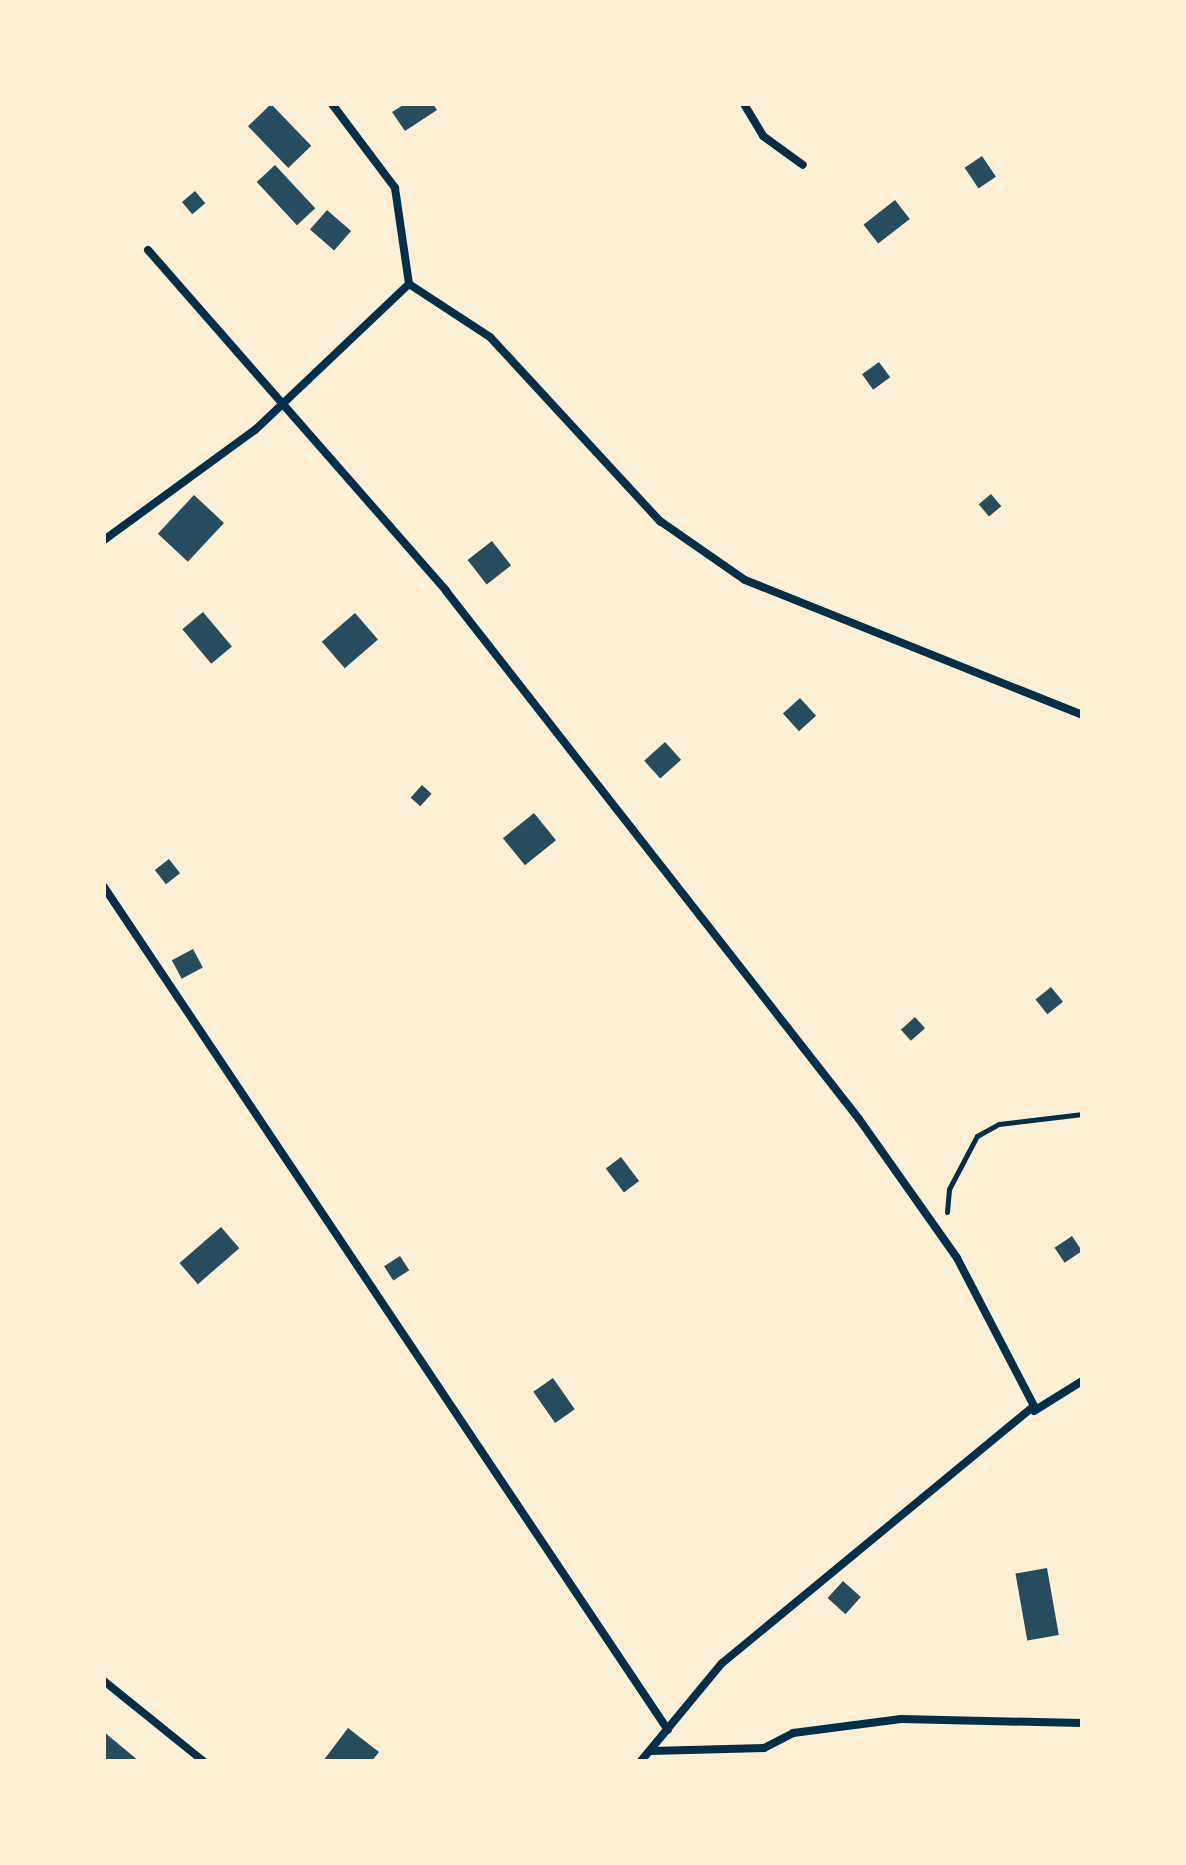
<!DOCTYPE html>
<style>
body{margin:0}
#map{position:relative;width:1186px;height:1865px;overflow:hidden;background:#fdf0d5;font-family:"Fira Sans",sans-serif}
div>[style]{position:absolute}
[style*='--x']{left:calc(var(--x)*1px);top:calc(var(--y)*1px);width:calc(var(--w)*1px);rotate:calc(var(--a)*1deg)}
.building>*{inset:0;background:#264d5e;transform-origin:0 0}
.path>*{height:5px;margin:-2.5px;padding:0 2.5px;transform-origin:2.5px;border-radius:2.5px;background:#003049}
.minor>*{height:8px;margin:-4px;padding:0 4px;transform-origin:4px;border-radius:4px;background:#003049}
span{translate:-50% -50%;white-space:nowrap;text-align:center;line-height:1.15;-webkit-text-stroke:6px #fdf0d5;paint-order:stroke}
.frame{position:absolute;inset:0;border:106px solid #fdf0d5;pointer-events:none}
</style>
<div id="map">
<div class="building">
<div style="left:271px;top:104px;width:58px;height:32px;rotate:46deg"></div>
<div style="clip-path:polygon(405px 104px,433px 104px,437px 110px,405px 131px,392px 112px)"></div>
<div style="left:982px;top:156px;width:25px;height:21px;rotate:56deg"></div>
<div style="left:275px;top:165px;width:59px;height:25px;rotate:47deg"></div>
<div style="left:195px;top:191px;width:16px;height:17px;rotate:50deg"></div>
<div style="left:895px;top:200px;width:24px;height:40px;rotate:52deg"></div>
<div style="left:327px;top:210px;width:32px;height:26px;rotate:41deg"></div>
<div style="left:879px;top:362px;width:19px;height:21px;rotate:54deg"></div>
<div style="left:991px;top:494px;width:16px;height:16px;rotate:50deg"></div>
<div style="left:194px;top:495px;width:41px;height:53px;rotate:43deg"></div>
<div style="left:492px;top:541px;width:31px;height:31px;rotate:52deg"></div>
<div style="left:203px;top:612px;width:45px;height:27px;rotate:50deg"></div>
<div style="left:355px;top:613px;width:35px;height:44px;rotate:49deg"></div>
<div style="left:800px;top:698px;width:24px;height:23px;rotate:48deg"></div>
<div style="left:665px;top:742px;width:24px;height:28px;rotate:48deg"></div>
<div style="left:422px;top:785px;width:13px;height:17px;rotate:42deg"></div>
<div style="left:534px;top:813px;width:35px;height:40px;rotate:51deg"></div>
<div style="left:169px;top:859px;width:18px;height:18px;rotate:52deg"></div>
<div style="left:193px;top:949px;width:21px;height:24px;rotate:62deg"></div>
<div style="left:1051px;top:987px;width:19px;height:20px;rotate:51deg"></div>
<div style="left:915px;top:1017px;width:15px;height:19px;rotate:48deg"></div>
<div style="left:621px;top:1157px;width:30px;height:19px;rotate:53deg"></div>
<div style="left:221px;top:1227px;width:28px;height:55px;rotate:49deg"></div>
<div style="left:1072px;top:1236px;width:18px;height:21px;rotate:56deg"></div>
<div style="left:400px;top:1256px;width:17px;height:19px;rotate:57deg"></div>
<div style="left:553px;top:1378px;width:38px;height:24px;rotate:55deg"></div>
<div style="left:1047px;top:1568px;width:68px;height:32px;rotate:80deg"></div>
<div style="left:843px;top:1581px;width:24px;height:23px;rotate:42deg"></div>
<div style="clip-path:polygon(348px 1728px,379px 1752px,372px 1761px,323px 1761px)"></div>
<div style="clip-path:polygon(104px 1732px,139px 1761px,104px 1761px)"></div>
</div>
<div class="path">
<div style="--x:947;--y:1212;--w:23;--a:-85"></div>
<div style="--x:949;--y:1189;--w:60;--a:-62.2"></div>
<div style="--x:977;--y:1136;--w:25;--a:-29"></div>
<div style="--x:999;--y:1124;--w:84;--a:-6.9"></div>
</div>
<div class="minor">
<div style="--x:332;--y:104;--w:105;--a:53.1"></div>
<div style="--x:395;--y:188;--w:97;--a:81.7"></div>
<div style="--x:744;--y:104;--w:37;--a:59"></div>
<div style="--x:763;--y:136;--w:49;--a:35.9"></div>
<div style="--x:148;--y:250;--w:453;--a:48.8"></div>
<div style="--x:446;--y:591;--w:670;--a:51.97"></div>
<div style="--x:859;--y:1119;--w:170;--a:54.8"></div>
<div style="--x:957;--y:1258;--w:167;--a:62.5"></div>
<div style="--x:1034;--y:1406;--w:404;--a:140.5"></div>
<div style="--x:722;--y:1663;--w:127;--a:129.6"></div>
<div style="--x:409;--y:284;--w:97;--a:33.2"></div>
<div style="--x:490;--y:337;--w:251;--a:47.3"></div>
<div style="--x:660;--y:521;--w:103;--a:34.8"></div>
<div style="--x:745;--y:580;--w:363;--a:21.8"></div>
<div style="--x:104;--y:540;--w:187;--a:-36.1"></div>
<div style="--x:255;--y:430;--w:212;--a:-43.5"></div>
<div style="--x:104;--y:887;--w:1014;--a:56.22"></div>
<div style="--x:1034;--y:1411;--w:57;--a:-32"></div>
<div style="--x:104;--y:1681;--w:127;--a:38.9"></div>
<div style="--x:651;--y:1751;--w:113;--a:-1.5"></div>
<div style="--x:764;--y:1748;--w:33;--a:-27"></div>
<div style="--x:793;--y:1733;--w:109;--a:-7.4"></div>
<div style="--x:901;--y:1719;--w:181;--a:1.3"></div>
</div>
<div class="frame"></div>
</div>
